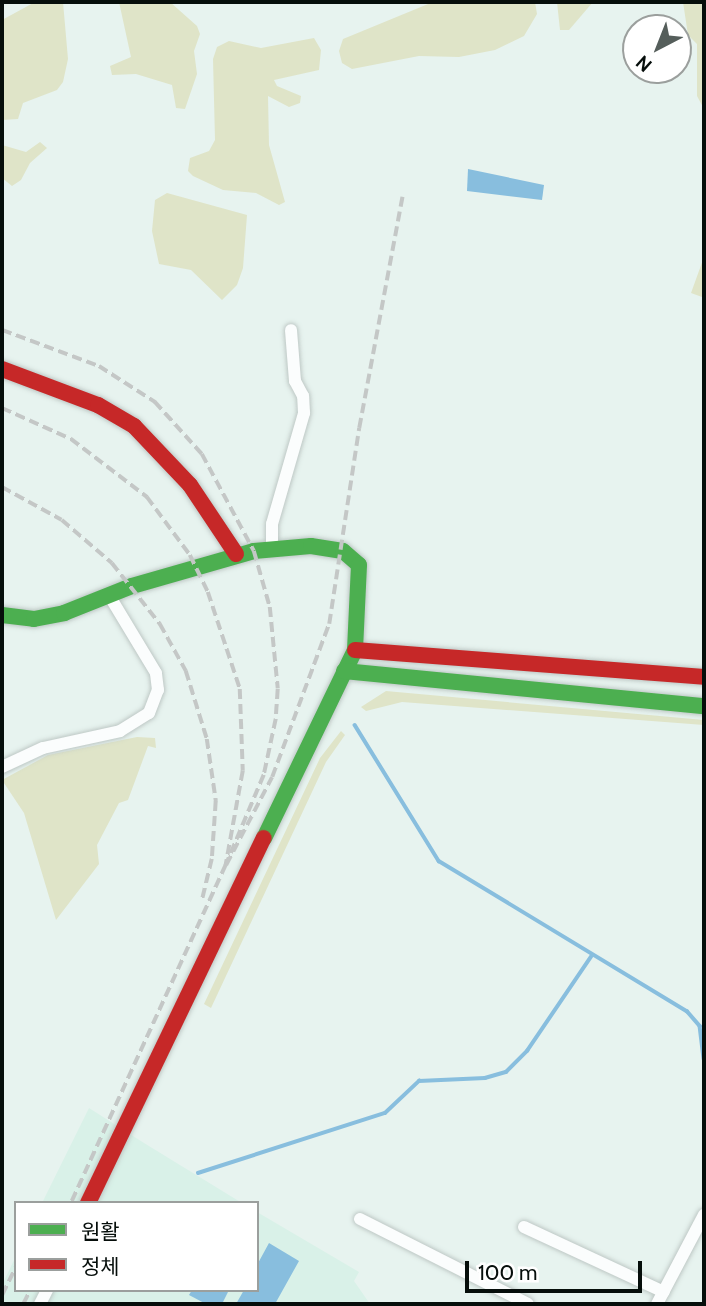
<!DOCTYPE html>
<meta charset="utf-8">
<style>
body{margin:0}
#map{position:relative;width:706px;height:1306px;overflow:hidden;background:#e7f3ef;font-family:Cabin,"Noto Sans KR",sans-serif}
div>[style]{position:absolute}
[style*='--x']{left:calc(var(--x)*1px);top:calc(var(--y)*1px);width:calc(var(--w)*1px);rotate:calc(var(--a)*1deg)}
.built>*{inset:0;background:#d9f1e8}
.green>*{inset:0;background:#dfe4c8}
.water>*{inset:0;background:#88bede}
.stream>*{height:3.5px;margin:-1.75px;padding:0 1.75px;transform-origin:1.75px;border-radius:1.75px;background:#88bede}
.roads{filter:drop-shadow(0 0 2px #bec8c5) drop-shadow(0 0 2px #bec8c5)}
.street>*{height:12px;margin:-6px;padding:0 6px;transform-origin:6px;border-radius:6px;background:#fbfdfd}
.fast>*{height:16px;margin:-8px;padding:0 8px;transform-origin:8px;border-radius:8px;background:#4caf50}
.jam>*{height:16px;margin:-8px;padding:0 8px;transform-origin:8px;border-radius:8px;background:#c62828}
.rail>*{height:3.5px;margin-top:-1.75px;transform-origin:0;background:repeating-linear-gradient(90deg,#c4c7c6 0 10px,transparent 0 15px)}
span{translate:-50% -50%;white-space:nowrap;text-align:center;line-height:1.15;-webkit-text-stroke:5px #fff;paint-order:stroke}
.frame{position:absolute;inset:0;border:4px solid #060e0b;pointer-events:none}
.legend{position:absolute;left:14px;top:1201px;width:245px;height:91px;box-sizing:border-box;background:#fff;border:2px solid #9b9f9d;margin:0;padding:9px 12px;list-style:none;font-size:21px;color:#060e0b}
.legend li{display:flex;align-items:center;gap:14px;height:35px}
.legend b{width:35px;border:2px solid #9b9f9d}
.north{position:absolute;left:622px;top:14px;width:70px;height:70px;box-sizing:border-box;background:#fff;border:2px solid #9b9f9d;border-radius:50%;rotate:222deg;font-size:19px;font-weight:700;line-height:28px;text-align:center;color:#060e0b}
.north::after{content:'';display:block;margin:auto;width:24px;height:32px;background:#555e5b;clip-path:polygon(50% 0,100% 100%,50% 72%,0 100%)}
.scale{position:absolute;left:465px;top:1261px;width:177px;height:32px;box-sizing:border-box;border:4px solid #060e0b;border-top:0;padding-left:9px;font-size:21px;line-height:24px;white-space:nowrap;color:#060e0b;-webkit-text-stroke:5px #fff;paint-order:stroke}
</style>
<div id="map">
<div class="built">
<div style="clip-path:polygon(89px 1108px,144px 1143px,242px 1203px,42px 1203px)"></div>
<div style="clip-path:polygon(257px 1212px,359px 1272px,354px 1281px,370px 1304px,2px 1304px,2px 1285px,16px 1256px,16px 1290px,257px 1290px)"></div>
</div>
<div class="green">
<div style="clip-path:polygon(35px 2px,63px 2px,68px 59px,63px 82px,57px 90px,23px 103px,18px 119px,2px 120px,2px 20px)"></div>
<div style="clip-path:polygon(119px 2px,170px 2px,197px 26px,200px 34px,194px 51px,197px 74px,185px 109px,176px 108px,172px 85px,136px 74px,112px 75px,110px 66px,131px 57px)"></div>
<div style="clip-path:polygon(433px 2px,535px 2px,537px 14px,524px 36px,495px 50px,459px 57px,419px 56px,352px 69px,342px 63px,339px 51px,343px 39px)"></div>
<div style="clip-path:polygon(557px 2px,593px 2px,569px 30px,560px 30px)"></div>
<div style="clip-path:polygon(683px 2px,704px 2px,704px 109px,697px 96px,697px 44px,688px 35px)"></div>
<div style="clip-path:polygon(314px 38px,321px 50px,319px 70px,274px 80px,277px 86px,301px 96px,300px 103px,289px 107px,268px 96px,269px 145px,285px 202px,279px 205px,256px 193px,223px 190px,193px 176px,188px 171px,190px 158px,209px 151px,215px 140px,213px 59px,217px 47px,229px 41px,261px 48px)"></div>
<div style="clip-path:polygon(40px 142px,47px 148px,30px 163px,21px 180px,12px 186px,2px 178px,2px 145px,26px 152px)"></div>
<div style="clip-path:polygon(167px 193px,247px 215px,243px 268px,237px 285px,222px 300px,191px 270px,159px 264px,152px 231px,155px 200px)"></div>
<div style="clip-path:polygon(704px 224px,704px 296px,702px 297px,691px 293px,704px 257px)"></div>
<div style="clip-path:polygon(386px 691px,704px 720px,704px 725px,402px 702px,366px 711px,361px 707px)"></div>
<div style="clip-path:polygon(341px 731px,345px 735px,326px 762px,211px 1008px,204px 1004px,320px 758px)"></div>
<div style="clip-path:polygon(137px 737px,155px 738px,156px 748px,148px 746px,128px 800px,119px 803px,97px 845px,99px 864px,56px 920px,24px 813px,2px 780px,48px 755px)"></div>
</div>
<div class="water">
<div style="clip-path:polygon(468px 169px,544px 185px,542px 200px,467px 191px)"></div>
<div style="clip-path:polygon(269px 1243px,299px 1261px,275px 1304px,236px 1304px,244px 1290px,257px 1290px,257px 1265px)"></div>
<div style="clip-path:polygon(192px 1290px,229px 1290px,222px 1304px,206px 1304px,189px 1295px)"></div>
</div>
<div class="stream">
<div style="--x:355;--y:725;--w:160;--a:58.3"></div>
<div style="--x:439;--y:861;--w:290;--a:31.2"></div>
<div style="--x:687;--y:1011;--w:20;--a:49"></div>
<div style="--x:700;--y:1026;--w:33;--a:83"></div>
<div style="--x:198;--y:1173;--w:196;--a:-17.8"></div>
<div style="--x:385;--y:1113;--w:47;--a:-43.3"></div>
<div style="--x:419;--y:1081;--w:66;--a:-2.6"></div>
<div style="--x:485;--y:1078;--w:22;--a:-16"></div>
<div style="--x:506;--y:1072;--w:30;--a:-45"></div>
<div style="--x:527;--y:1051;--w:114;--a:-55.8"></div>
</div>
<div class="roads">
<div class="street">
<div style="--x:272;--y:549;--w:25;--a:-90"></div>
<div style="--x:272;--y:524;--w:116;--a:-73.9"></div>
<div style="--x:304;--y:413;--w:17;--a:-93"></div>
<div style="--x:303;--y:396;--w:17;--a:-118"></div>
<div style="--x:295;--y:381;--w:51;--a:-94.5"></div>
<div style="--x:2;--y:767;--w:45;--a:-24.9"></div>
<div style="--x:43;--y:748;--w:79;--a:-12.4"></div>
<div style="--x:120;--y:731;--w:34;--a:-32"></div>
<div style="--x:149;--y:713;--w:25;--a:-69"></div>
<div style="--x:158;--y:690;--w:17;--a:-97"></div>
<div style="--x:156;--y:673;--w:91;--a:-121.1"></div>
<div style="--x:360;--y:1219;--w:188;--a:26.8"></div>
<div style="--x:524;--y:1227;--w:154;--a:24.9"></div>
<div style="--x:40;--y:1304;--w:16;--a:-63"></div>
<div style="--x:657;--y:1304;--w:101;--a:-62.2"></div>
</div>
<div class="fast">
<div style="--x:2;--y:615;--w:32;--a:7"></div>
<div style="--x:34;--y:619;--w:31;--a:-11"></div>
<div style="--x:64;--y:613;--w:73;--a:-21.7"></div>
<div style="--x:132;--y:586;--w:127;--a:-16"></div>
<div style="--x:254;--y:551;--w:57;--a:-5"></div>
<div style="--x:311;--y:546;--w:32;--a:9"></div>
<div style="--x:343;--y:551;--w:21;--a:41"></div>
<div style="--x:359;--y:565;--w:85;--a:92.7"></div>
<div style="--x:355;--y:650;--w:209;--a:115.8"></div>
<div style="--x:344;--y:671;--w:362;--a:5.6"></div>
</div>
<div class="jam">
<div style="--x:2;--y:369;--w:103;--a:20.6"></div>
<div style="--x:98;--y:405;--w:42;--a:30.3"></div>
<div style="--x:134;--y:426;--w:81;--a:46.5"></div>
<div style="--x:190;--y:485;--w:83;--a:56.3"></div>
<div style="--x:355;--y:650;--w:350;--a:4.4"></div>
<div style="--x:88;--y:1203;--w:405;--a:-64.3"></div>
</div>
</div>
<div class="rail">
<div style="--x:2;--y:330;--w:103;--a:20.4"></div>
<div style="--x:99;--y:366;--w:67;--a:32.7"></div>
<div style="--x:155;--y:402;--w:70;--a:47.9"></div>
<div style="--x:202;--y:454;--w:110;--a:61.8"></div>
<div style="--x:254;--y:551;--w:58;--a:74.1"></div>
<div style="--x:270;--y:607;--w:82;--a:84.4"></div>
<div style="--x:278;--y:689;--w:30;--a:94"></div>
<div style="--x:276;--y:719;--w:57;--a:102.1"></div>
<div style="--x:264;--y:775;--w:98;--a:112.9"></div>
<div style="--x:226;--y:865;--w:99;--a:-62.4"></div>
<div style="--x:272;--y:777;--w:163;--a:-69.6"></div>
<div style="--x:329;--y:624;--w:198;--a:-81.3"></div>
<div style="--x:359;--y:428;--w:240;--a:-79.4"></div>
<div style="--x:2;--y:408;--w:76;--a:24.2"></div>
<div style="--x:71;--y:439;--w:96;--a:37.3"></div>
<div style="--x:147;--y:497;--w:72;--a:53.4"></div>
<div style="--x:190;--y:555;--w:41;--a:64.1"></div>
<div style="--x:208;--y:592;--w:102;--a:71.7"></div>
<div style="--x:240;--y:689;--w:82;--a:87.9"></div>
<div style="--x:243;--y:771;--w:96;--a:100.3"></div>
<div style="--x:226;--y:865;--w:372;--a:114.6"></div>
<div style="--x:2;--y:487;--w:68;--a:28.8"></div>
<div style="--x:62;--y:520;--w:66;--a:40.7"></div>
<div style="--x:112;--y:563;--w:78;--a:51.8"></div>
<div style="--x:160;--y:624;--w:54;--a:61"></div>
<div style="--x:186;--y:671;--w:71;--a:72.8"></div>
<div style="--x:207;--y:739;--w:63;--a:81.7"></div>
<div style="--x:216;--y:801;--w:58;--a:93.9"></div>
<div style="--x:212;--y:859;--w:43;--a:103.4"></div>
<div style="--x:2;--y:1295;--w:32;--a:-64"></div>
<div style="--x:23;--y:1304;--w:16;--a:-63"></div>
</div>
<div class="frame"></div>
<ul class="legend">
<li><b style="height:9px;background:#4caf50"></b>원활</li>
<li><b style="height:9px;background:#c62828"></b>정체</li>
</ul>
<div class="north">N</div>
<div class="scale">100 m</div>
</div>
